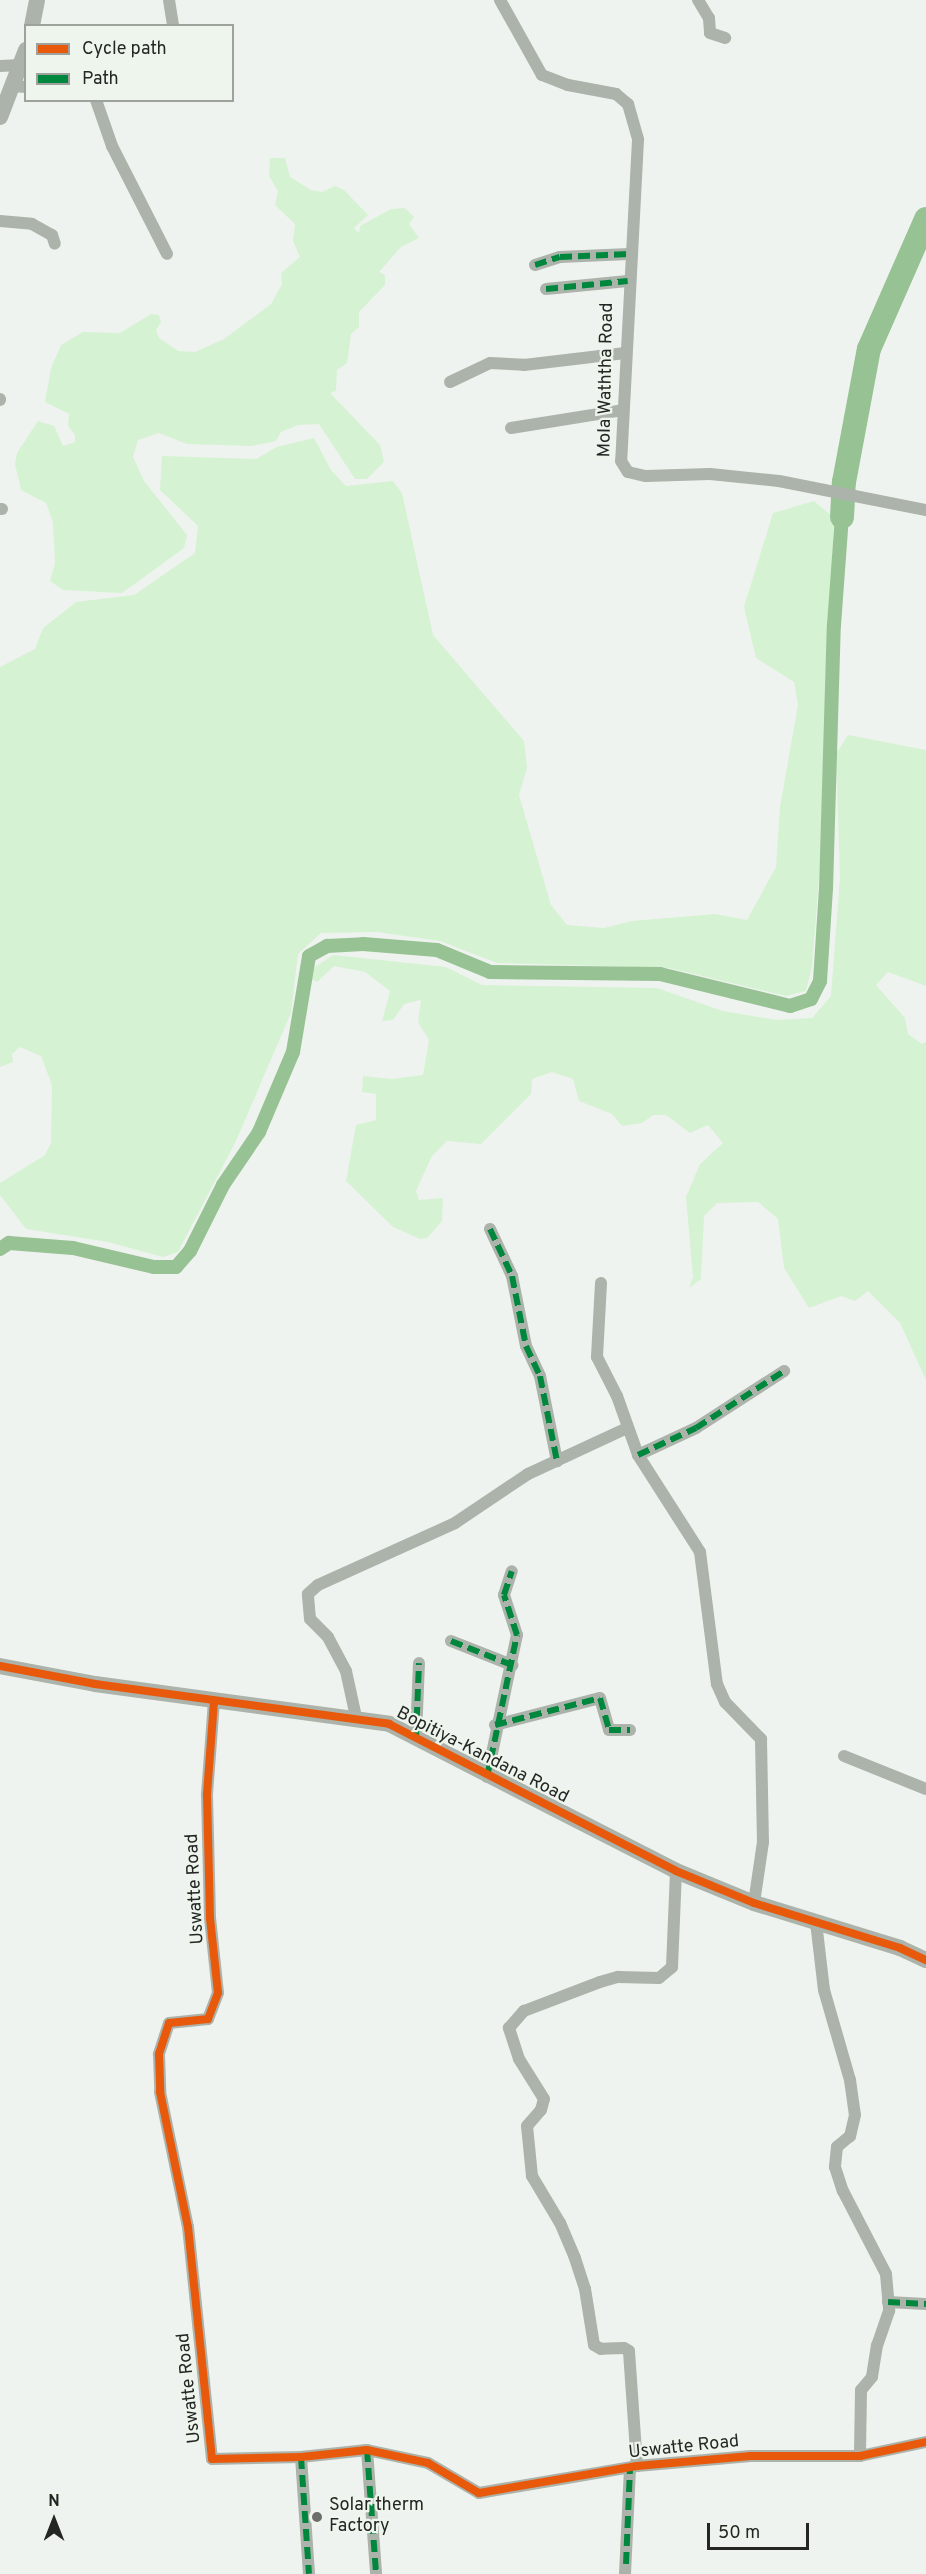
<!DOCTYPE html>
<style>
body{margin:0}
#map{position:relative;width:926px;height:2574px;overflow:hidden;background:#eff3ef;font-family:Overpass,sans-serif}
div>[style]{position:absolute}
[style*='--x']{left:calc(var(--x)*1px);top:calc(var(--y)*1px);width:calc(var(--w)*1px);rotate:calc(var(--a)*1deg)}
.green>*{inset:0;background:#d5f2d2}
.canal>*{height:14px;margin:-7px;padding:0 7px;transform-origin:7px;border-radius:7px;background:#97c294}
.river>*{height:24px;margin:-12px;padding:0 12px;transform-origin:12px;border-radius:12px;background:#97c294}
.minor>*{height:12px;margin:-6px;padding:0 6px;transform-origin:6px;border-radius:6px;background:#abb3aa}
.tertiary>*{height:16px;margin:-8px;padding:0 8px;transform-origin:8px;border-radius:8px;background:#abb3aa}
.quiet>*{height:6px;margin-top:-3px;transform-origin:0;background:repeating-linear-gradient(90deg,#00873e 0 12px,transparent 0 18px)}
.cycleway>*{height:8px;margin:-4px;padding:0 4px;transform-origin:4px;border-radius:4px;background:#e8590c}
.dots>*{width:16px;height:16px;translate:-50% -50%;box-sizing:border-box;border:3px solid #eef5ed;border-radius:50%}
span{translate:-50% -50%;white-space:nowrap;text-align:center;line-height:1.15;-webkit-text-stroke:4.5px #eef5ed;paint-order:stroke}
.street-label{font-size:18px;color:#242624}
.poi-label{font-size:18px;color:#242624}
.left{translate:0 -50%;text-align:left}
.legend{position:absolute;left:24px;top:24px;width:210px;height:78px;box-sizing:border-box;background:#eef5ed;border:2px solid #9da29d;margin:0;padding:8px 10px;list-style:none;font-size:18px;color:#242624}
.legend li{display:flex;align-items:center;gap:12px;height:30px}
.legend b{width:30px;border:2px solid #9da29d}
.north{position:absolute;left:24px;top:2490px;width:60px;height:60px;-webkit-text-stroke:4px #eef5ed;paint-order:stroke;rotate:0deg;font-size:16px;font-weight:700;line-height:24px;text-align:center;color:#242624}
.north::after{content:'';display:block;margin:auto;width:21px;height:27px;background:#242624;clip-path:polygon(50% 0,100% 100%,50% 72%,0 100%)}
.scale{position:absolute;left:707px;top:2523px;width:102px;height:27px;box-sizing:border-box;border:3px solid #242624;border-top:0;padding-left:8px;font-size:18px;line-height:21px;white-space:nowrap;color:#242624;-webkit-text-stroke:4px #eef5ed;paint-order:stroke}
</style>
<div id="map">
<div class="green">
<div style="clip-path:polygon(270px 158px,285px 158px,290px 177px,311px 190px,322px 192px,335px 186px,344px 190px,368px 215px,354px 228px,359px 233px,360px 226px,391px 209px,405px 208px,414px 217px,409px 224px,419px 238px,401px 247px,379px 272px,385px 275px,385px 285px,359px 312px,359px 327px,351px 334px,347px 363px,337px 370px,336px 391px,330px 393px,380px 445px,384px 462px,367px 479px,355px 479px,319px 424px,298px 425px,281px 432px,276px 441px,252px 446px,187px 444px,159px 433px,138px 440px,133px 457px,144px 481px,187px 535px,184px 548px,122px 593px,63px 590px,50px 581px,55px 563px,53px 522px,46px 503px,21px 490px,15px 464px,17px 453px,38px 421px,54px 426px,63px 446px,75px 442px,75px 435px,68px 426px,69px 414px,45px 402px,51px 368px,61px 345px,83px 332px,120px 333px,151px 314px,159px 315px,161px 322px,156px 330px,159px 338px,178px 351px,195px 352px,224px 339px,271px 304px,282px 284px,281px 273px,300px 257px,293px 241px,295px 224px,275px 205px,278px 191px,269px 176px)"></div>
<div style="clip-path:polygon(314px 438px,331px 470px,346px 486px,393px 481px,402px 493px,433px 635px,524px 741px,527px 768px,519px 795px,551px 905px,567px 925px,604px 928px,632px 921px,715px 914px,747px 920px,776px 867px,780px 807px,798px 705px,794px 682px,756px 658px,744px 607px,773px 513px,814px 501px,834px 518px,819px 879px,812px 967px,806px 991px,786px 996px,669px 968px,497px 963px,440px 941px,377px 932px,321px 933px,298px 954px,291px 1013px,236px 1141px,178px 1252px,163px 1257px,108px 1242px,26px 1229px,0 1195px,0 1183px,45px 1155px,51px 1143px,52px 1085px,41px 1056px,20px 1047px,12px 1054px,13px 1062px,0 1067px,0 667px,35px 649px,43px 628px,76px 602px,134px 595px,195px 553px,198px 526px,160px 490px,162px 456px,256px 459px,277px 447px)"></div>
<div style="clip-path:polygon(848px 735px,926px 750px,926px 986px,888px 972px,876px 985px,905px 1018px,908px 1034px,922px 1044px,926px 1042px,926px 1380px,900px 1323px,868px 1291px,855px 1301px,841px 1296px,809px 1308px,784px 1268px,778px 1219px,758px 1202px,717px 1203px,704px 1216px,701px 1279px,689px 1288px,693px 1277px,686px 1197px,700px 1164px,723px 1143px,708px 1125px,690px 1133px,666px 1115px,653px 1115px,642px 1123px,622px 1126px,612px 1114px,579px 1101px,573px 1079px,552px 1072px,532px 1079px,531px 1094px,481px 1144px,447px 1141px,432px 1156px,416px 1191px,419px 1200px,443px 1198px,442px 1221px,427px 1238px,420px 1239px,393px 1227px,346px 1181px,356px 1125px,376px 1120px,376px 1094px,362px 1092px,363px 1076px,392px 1079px,423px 1075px,429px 1040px,418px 1022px,421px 1000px,404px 1004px,393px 1020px,382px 1021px,390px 991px,365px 972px,334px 966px,317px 982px,311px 979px,312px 969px,333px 955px,446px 967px,482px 985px,657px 988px,723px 1011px,776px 1020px,812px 1018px,831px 996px,840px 877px,836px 754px)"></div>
</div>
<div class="canal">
<div style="--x:0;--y:1249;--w:11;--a:-34"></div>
<div style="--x:9;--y:1243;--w:64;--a:4.5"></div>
<div style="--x:73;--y:1248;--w:83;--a:13.2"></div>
<div style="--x:154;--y:1267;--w:22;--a:0"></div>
<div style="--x:176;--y:1267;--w:21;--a:-49"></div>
<div style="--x:190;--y:1251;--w:74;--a:-63.4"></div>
<div style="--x:223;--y:1185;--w:64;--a:-55.8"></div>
<div style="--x:259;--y:1132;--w:87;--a:-67"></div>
<div style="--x:293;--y:1052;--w:97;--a:-80.5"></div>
<div style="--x:309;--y:956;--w:21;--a:-29"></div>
<div style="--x:327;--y:946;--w:36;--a:-3"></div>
<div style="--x:363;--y:944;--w:74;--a:4.6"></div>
<div style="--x:437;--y:950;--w:57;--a:22.5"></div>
<div style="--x:490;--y:972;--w:170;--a:0.7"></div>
<div style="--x:660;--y:974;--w:134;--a:13.8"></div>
<div style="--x:790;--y:1006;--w:22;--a:-18"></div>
<div style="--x:811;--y:999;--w:20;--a:-63"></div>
<div style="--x:820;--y:981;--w:92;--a:-86.3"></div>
<div style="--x:826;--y:889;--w:264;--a:-88.3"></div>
<div style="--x:834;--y:625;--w:108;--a:-85.8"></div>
</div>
<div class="river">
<div style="--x:842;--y:517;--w:35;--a:-87"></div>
<div style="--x:844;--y:482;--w:135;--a:-79.4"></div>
<div style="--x:869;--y:349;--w:142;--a:-66.3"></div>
</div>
<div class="minor">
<div style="--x:169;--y:0;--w:26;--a:81"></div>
<div style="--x:500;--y:0;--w:86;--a:60.8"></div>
<div style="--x:542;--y:75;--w:28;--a:21"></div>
<div style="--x:568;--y:85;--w:49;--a:10.6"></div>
<div style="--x:616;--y:94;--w:16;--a:40"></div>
<div style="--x:628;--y:104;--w:37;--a:74"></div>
<div style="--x:638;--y:140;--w:321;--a:93"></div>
<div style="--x:621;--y:461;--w:13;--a:58"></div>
<div style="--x:628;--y:472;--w:18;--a:13"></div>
<div style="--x:646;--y:476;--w:64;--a:-1.8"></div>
<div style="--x:710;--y:474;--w:69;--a:5.8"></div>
<div style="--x:779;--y:481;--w:150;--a:11.2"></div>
<div style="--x:698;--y:0;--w:21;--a:59"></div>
<div style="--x:709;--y:18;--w:15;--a:86"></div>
<div style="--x:710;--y:33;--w:16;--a:18"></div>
<div style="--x:0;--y:66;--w:21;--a:-3"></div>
<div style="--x:13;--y:86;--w:13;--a:4"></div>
<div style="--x:96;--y:100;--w:49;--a:70.8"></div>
<div style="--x:112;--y:146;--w:121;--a:63"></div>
<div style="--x:0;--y:221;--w:32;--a:5"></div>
<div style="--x:32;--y:224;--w:23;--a:29"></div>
<div style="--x:52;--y:235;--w:9;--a:72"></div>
<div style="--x:535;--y:265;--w:26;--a:-18"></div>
<div style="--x:560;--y:257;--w:69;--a:-2.5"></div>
<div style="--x:546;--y:289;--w:82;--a:-5.6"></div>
<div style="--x:450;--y:382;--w:44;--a:-25.4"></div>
<div style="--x:490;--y:363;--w:34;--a:3"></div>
<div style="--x:524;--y:365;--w:102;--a:-6.8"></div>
<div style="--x:0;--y:399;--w:1;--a:90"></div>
<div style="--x:511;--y:428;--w:113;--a:-9.1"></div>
<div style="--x:0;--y:509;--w:2;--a:0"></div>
<div style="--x:490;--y:1229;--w:52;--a:64.9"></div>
<div style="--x:512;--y:1276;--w:71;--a:78.7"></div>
<div style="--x:526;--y:1346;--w:33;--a:65"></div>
<div style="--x:540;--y:1376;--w:87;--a:78.7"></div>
<div style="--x:601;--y:1283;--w:74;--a:93.1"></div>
<div style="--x:597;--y:1357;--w:44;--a:62.9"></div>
<div style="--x:617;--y:1396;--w:63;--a:70.4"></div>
<div style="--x:638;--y:1455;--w:115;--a:57.4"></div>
<div style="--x:700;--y:1552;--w:133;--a:82.7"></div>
<div style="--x:717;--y:1684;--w:20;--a:66"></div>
<div style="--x:725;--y:1702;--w:52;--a:45.8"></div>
<div style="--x:761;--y:1739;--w:103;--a:88.9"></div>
<div style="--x:763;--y:1842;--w:62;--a:98.4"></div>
<div style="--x:638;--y:1455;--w:64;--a:-25"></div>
<div style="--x:696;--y:1428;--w:105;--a:-32.9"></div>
<div style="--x:451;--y:1641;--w:66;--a:21.5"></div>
<div style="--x:214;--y:1701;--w:94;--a:94.3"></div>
<div style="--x:207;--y:1795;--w:123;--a:88.6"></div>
<div style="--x:210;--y:1918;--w:75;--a:83.9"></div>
<div style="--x:218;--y:1993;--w:28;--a:111"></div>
<div style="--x:208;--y:2019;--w:39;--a:174"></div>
<div style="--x:169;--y:2023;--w:33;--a:108"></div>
<div style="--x:159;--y:2054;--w:38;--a:88"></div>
<div style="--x:160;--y:2092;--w:138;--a:78.3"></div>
<div style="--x:188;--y:2227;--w:233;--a:84.1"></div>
<div style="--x:212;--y:2459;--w:89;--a:-1.3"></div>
<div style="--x:301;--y:2457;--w:66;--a:-6.1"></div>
<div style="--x:367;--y:2450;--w:62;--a:12"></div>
<div style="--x:428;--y:2463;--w:59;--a:30.5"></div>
<div style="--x:479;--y:2493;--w:160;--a:-9.7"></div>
<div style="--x:637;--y:2466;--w:114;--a:-5"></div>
<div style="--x:751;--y:2456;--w:109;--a:0"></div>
<div style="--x:860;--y:2456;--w:67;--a:-12"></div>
<div style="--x:356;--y:1717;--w:47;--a:-102.3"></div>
<div style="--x:346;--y:1671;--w:38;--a:-118"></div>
<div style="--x:328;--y:1637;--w:25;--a:-135"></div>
<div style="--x:310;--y:1619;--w:25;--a:-95"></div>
<div style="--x:308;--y:1594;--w:13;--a:-42"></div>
<div style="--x:318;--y:1585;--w:150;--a:-24.3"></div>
<div style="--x:455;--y:1523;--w:88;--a:-33.9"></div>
<div style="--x:528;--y:1474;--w:109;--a:-24.9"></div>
<div style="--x:495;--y:1725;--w:108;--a:-14.4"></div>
<div style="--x:600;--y:1698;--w:33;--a:74"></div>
<div style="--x:609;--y:1730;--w:21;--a:0"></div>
<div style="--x:416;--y:1737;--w:74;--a:-87.7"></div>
<div style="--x:844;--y:1756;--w:88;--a:21.9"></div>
<div style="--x:487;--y:1777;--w:145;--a:-78.1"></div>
<div style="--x:517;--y:1635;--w:42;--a:-108"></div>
<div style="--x:504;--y:1595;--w:25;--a:-72"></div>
<div style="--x:816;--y:1922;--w:68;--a:83.3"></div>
<div style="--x:824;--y:1990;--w:94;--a:73.9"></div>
<div style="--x:850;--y:2080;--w:35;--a:82"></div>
<div style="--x:855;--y:2115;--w:22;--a:103"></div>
<div style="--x:850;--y:2136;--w:17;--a:140"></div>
<div style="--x:837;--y:2147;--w:20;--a:96"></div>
<div style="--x:835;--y:2167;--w:25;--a:72"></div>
<div style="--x:843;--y:2191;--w:93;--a:62.6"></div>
<div style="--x:886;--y:2274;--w:37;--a:85"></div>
<div style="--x:889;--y:2311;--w:36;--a:109"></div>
<div style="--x:877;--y:2345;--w:32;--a:99"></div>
<div style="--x:872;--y:2377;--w:17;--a:130"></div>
<div style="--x:861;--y:2390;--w:66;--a:90.9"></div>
<div style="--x:888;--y:2302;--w:38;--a:3"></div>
<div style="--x:367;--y:2450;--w:124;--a:85.8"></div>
<div style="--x:301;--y:2457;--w:117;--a:86.1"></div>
<div style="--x:637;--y:2466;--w:115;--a:-94"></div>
<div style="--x:629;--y:2351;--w:6;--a:-149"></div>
<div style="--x:624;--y:2348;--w:23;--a:178"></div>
<div style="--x:601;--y:2349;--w:8;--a:-150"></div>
<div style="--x:594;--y:2345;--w:57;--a:-99.1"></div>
<div style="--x:585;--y:2289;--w:33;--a:-108"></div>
<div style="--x:575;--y:2258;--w:38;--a:-113"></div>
<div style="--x:560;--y:2223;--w:55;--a:-120.8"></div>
<div style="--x:532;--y:2176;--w:50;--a:-95.7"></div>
<div style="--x:527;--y:2126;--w:21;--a:-49"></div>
<div style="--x:541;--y:2110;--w:11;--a:-75"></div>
<div style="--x:544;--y:2099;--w:47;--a:-122"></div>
<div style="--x:519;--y:2059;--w:33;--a:-108"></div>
<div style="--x:509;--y:2028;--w:23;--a:-49"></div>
<div style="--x:524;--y:2011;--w:81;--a:-20.9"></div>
<div style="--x:600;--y:1982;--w:19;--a:-16"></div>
<div style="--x:618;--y:1977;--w:41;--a:1.4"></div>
<div style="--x:659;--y:1978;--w:17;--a:-40"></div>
<div style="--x:672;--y:1967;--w:96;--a:-87.6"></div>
<div style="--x:625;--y:2574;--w:106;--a:-87.3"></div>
</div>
<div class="tertiary">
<div style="--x:32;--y:26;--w:26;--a:-79"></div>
<div style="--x:0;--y:117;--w:72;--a:-68.8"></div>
<div style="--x:0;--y:1666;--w:97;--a:10.7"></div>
<div style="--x:95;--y:1684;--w:297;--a:7.7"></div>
<div style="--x:389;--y:1724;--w:322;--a:27.1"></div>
<div style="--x:676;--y:1871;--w:84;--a:22.3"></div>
<div style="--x:754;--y:1903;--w:153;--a:17.1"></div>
<div style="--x:900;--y:1948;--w:29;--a:25"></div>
</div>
<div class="quiet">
<div style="--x:535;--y:265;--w:26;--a:-18"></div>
<div style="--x:560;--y:257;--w:69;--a:-2.5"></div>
<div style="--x:546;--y:289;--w:82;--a:-5.6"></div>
<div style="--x:490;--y:1229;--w:52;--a:64.9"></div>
<div style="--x:512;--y:1276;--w:71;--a:78.7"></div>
<div style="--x:526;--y:1346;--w:33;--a:65"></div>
<div style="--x:540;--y:1376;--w:87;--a:78.7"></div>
<div style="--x:638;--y:1455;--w:64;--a:-25"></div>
<div style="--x:696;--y:1428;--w:105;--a:-32.9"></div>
<div style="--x:451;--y:1641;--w:66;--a:21.5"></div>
<div style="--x:495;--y:1725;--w:108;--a:-14.4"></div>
<div style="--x:600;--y:1698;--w:33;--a:74"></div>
<div style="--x:609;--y:1730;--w:21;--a:0"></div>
<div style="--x:416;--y:1737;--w:74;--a:-87.7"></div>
<div style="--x:487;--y:1777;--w:145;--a:-78.1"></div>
<div style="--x:517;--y:1635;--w:42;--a:-108"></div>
<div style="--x:504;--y:1595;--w:25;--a:-72"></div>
<div style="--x:888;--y:2302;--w:38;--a:3"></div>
<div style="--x:367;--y:2450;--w:124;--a:85.8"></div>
<div style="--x:301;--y:2457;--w:117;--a:86.1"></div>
<div style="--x:626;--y:2564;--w:96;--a:-87.6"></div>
</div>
<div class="cycleway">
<div style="--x:0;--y:1666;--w:97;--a:10.7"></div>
<div style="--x:95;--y:1684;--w:297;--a:7.7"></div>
<div style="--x:389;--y:1724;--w:322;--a:27.1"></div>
<div style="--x:676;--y:1871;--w:84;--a:22.3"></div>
<div style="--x:754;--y:1903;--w:153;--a:17.1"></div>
<div style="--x:900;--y:1948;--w:29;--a:25"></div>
<div style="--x:214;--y:1701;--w:94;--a:94.3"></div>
<div style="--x:207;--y:1795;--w:123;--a:88.6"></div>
<div style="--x:210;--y:1918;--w:75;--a:83.9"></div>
<div style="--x:218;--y:1993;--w:28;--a:111"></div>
<div style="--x:208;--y:2019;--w:39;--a:174"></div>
<div style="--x:169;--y:2023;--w:33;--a:108"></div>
<div style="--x:159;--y:2054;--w:38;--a:88"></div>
<div style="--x:160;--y:2092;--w:138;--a:78.3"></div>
<div style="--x:188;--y:2227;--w:233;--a:84.1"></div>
<div style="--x:212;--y:2459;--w:89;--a:-1.3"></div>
<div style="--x:301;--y:2457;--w:66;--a:-6.1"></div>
<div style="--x:367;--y:2450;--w:62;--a:12"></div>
<div style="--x:428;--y:2463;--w:59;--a:30.5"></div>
<div style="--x:479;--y:2493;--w:160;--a:-9.7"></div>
<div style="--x:637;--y:2466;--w:114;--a:-5"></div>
<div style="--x:751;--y:2456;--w:109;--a:0"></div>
<div style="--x:860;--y:2456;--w:67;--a:-12"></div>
</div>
<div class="dots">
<div style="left:317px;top:2517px;background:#6b6e6b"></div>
</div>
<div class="street-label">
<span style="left:607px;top:380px;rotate:-89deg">Mola Waththa Road</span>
<span style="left:482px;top:1756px;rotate:27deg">Bopitiya-Kandana Road</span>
<span style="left:196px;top:1889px;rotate:-93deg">Uswatte Road</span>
<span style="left:190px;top:2388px;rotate:-96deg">Uswatte Road</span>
<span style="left:684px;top:2448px;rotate:-6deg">Uswatte Road</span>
</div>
<div class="poi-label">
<span class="left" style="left:329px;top:2517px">Solar therm<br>Factory</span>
</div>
<ul class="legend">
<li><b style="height:8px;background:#e8590c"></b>Cycle path</li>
<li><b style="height:8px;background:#00873e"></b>Path</li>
</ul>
<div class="north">N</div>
<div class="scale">50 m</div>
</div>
